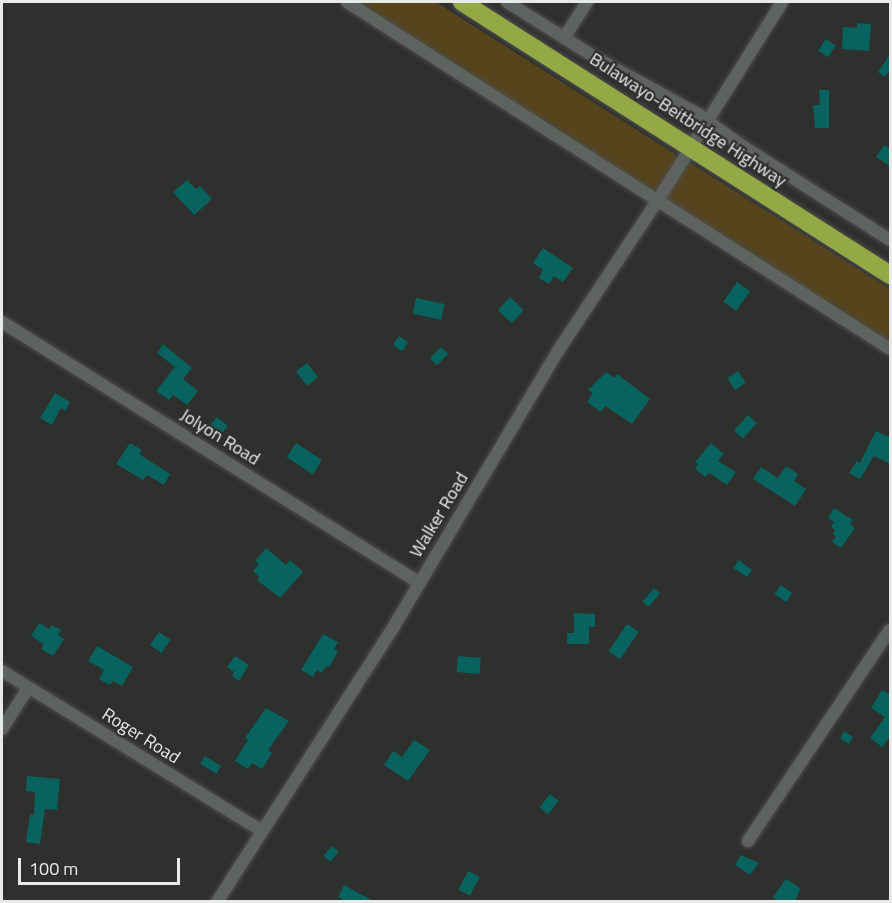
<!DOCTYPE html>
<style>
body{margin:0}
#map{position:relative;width:892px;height:903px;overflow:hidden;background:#2d302d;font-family:"Titillium Web",sans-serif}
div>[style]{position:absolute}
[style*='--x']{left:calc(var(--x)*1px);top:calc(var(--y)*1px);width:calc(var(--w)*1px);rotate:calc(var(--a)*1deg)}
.green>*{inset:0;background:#56441d}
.building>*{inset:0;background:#08625d;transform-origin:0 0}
.roads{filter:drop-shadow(0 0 2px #4c4f4d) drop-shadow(0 0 2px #4c4f4d)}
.street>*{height:12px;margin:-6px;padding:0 6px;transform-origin:6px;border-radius:6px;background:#5f6360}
.highway>*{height:18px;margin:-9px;padding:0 9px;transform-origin:9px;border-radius:9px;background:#94a846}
span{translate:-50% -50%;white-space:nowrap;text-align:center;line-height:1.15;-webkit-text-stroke:4.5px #2d302d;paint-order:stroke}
.street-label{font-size:18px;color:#e8eae8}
.frame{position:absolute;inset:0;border:3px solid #e8eae8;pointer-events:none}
.scale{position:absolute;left:18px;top:858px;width:162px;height:27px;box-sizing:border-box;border:3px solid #e8eae8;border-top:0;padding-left:8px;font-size:18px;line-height:21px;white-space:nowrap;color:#e8eae8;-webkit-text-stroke:4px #2d302d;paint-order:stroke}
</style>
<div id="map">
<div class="green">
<div style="clip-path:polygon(352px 2px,436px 2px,675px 154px,678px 162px,657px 196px)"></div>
<div style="clip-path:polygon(689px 162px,890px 289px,890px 344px,668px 202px,667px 196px)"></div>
</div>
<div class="building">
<div style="clip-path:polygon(857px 23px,871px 24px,869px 51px,842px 49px,843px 27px,857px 28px)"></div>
<div style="left:826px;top:39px;width:12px;height:14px;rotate:35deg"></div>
<div style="clip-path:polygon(891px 53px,891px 69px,885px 77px,878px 72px)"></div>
<div style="clip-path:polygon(819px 90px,829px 90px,829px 128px,815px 128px,813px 105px,820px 105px)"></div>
<div style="clip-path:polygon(884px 145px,891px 149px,891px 167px,876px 157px)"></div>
<div style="clip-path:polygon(187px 180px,196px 189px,200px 186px,212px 199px,194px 215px,173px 192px)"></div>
<div style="clip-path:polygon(543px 248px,573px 268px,563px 282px,554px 276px,549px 284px,539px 278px,543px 270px,533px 263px)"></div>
<div style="left:737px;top:282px;width:16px;height:24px;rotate:35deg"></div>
<div style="left:510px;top:297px;width:19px;height:18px;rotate:43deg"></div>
<div style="left:416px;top:298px;width:29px;height:16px;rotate:12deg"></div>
<div style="left:399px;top:336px;width:11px;height:11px;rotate:34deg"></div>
<div style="clip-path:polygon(163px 344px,192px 368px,183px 379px,198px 391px,187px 405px,173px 395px,169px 400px,156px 391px,175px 367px,157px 353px)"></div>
<div style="left:441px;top:347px;width:10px;height:16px;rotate:45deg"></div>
<div style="left:307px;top:363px;width:18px;height:14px;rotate:52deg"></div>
<div style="left:738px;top:371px;width:14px;height:13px;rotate:56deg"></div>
<div style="clip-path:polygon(606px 372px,615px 378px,617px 374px,650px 399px,632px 424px,605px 406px,601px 412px,587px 402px,593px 393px,588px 390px)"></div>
<div style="clip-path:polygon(55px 393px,70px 402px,65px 411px,61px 408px,52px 425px,40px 418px)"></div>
<div style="left:748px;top:415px;width:12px;height:21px;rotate:42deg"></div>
<div style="left:217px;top:417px;width:14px;height:13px;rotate:39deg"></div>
<div style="clip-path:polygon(876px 431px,891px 438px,891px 464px,874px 456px,860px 479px,849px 473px,857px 461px,860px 463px)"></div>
<div style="clip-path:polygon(130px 443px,142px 450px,139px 454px,170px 474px,164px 485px,147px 475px,143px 480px,116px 464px)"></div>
<div style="left:296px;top:443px;width:31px;height:17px;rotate:33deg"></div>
<div style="clip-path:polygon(711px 443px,724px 454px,718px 461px,736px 472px,727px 485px,709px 473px,705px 477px,695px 469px,698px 464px,695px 462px)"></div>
<div style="clip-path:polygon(786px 466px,798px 474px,794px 481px,806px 489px,795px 506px,753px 479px,761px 467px,778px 478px)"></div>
<div style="clip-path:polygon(834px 508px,853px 520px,850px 524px,855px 528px,841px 548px,832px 542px,836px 536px,833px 534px,835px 530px,831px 527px,834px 522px,828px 518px)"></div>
<div style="clip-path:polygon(266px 548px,286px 565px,290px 560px,303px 572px,280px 598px,257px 580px,259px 577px,253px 571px,259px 564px,255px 561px)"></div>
<div style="clip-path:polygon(739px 560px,752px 570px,747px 577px,733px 568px)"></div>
<div style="left:781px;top:585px;width:14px;height:11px;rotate:36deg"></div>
<div style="left:654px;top:588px;width:8px;height:18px;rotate:40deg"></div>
<div style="clip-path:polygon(574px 613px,595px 614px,595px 627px,589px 627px,589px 644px,567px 644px,567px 633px,574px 633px)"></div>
<div style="clip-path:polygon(39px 623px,49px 629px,52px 625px,61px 630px,58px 635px,64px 639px,53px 656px,41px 649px,44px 644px,31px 636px)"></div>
<div style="left:627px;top:624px;width:14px;height:33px;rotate:34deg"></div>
<div style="left:159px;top:632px;width:14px;height:16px;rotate:34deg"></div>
<div style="clip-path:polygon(323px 634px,338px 642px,334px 649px,338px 652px,329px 667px,326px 666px,321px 673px,317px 670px,313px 677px,301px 670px)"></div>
<div style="clip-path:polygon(97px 646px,133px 667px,122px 686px,113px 681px,110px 685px,99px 679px,104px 670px,88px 661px)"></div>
<div style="clip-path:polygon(235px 656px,249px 665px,239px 681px,232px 676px,234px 672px,227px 667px)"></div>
<div style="left:458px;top:656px;width:23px;height:16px;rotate:5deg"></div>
<div style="clip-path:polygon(882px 690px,891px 695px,891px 735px,882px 747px,870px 738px,885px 717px,871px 708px)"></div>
<div style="clip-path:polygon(266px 708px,289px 721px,268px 750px,272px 753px,262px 769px,252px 763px,248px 769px,235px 761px,248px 740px,245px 738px)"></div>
<div style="clip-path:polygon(844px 731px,853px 737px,849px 744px,840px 739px)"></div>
<div style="clip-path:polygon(414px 740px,430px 750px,408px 781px,384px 765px,393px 751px,402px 757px)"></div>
<div style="left:205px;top:756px;width:19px;height:9px;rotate:32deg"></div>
<div style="clip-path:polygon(27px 776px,60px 779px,57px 810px,45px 809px,40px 844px,26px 842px,30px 814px,34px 815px,35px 792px,26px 791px)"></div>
<div style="left:550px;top:794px;width:11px;height:17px;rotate:38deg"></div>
<div style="left:332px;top:846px;width:9px;height:13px;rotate:41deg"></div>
<div style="clip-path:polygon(741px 855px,759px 863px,750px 875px,735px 865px)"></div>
<div style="left:468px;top:871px;width:13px;height:21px;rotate:27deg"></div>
<div style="clip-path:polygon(786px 879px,800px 888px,795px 902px,779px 902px,773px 897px)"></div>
<div style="clip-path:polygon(344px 885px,375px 902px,347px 902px,338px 897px)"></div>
</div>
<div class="roads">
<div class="street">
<div style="--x:347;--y:2;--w:644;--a:32.58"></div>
<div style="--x:507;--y:2;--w:107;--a:32.1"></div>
<div style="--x:598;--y:59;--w:114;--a:28.8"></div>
<div style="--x:698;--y:114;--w:57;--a:35.7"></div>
<div style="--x:744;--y:147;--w:173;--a:32.5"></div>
<div style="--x:564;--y:38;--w:43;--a:-57.4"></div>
<div style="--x:2;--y:322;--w:493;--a:32"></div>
<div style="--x:2;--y:671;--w:305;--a:31.6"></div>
<div style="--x:2;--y:729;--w:49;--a:-57.6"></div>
<div style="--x:748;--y:841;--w:254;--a:-56.1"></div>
<div style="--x:217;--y:902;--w:328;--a:-57.3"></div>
<div style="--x:394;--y:626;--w:320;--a:-59.2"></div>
<div style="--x:558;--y:351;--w:181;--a:-56.5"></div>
<div style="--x:658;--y:200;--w:234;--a:-57.9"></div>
</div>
<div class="highway">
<div style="--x:462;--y:2;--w:508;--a:32.53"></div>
</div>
</div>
<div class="street-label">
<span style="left:688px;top:120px;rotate:33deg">Bulawayo-Beitbridge Highway</span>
<span style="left:220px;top:437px;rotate:32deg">Jolyon Road</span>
<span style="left:439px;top:515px;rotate:-59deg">Walker Road</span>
<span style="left:141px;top:736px;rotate:32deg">Roger Road</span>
</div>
<div class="frame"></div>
<div class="scale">100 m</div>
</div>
